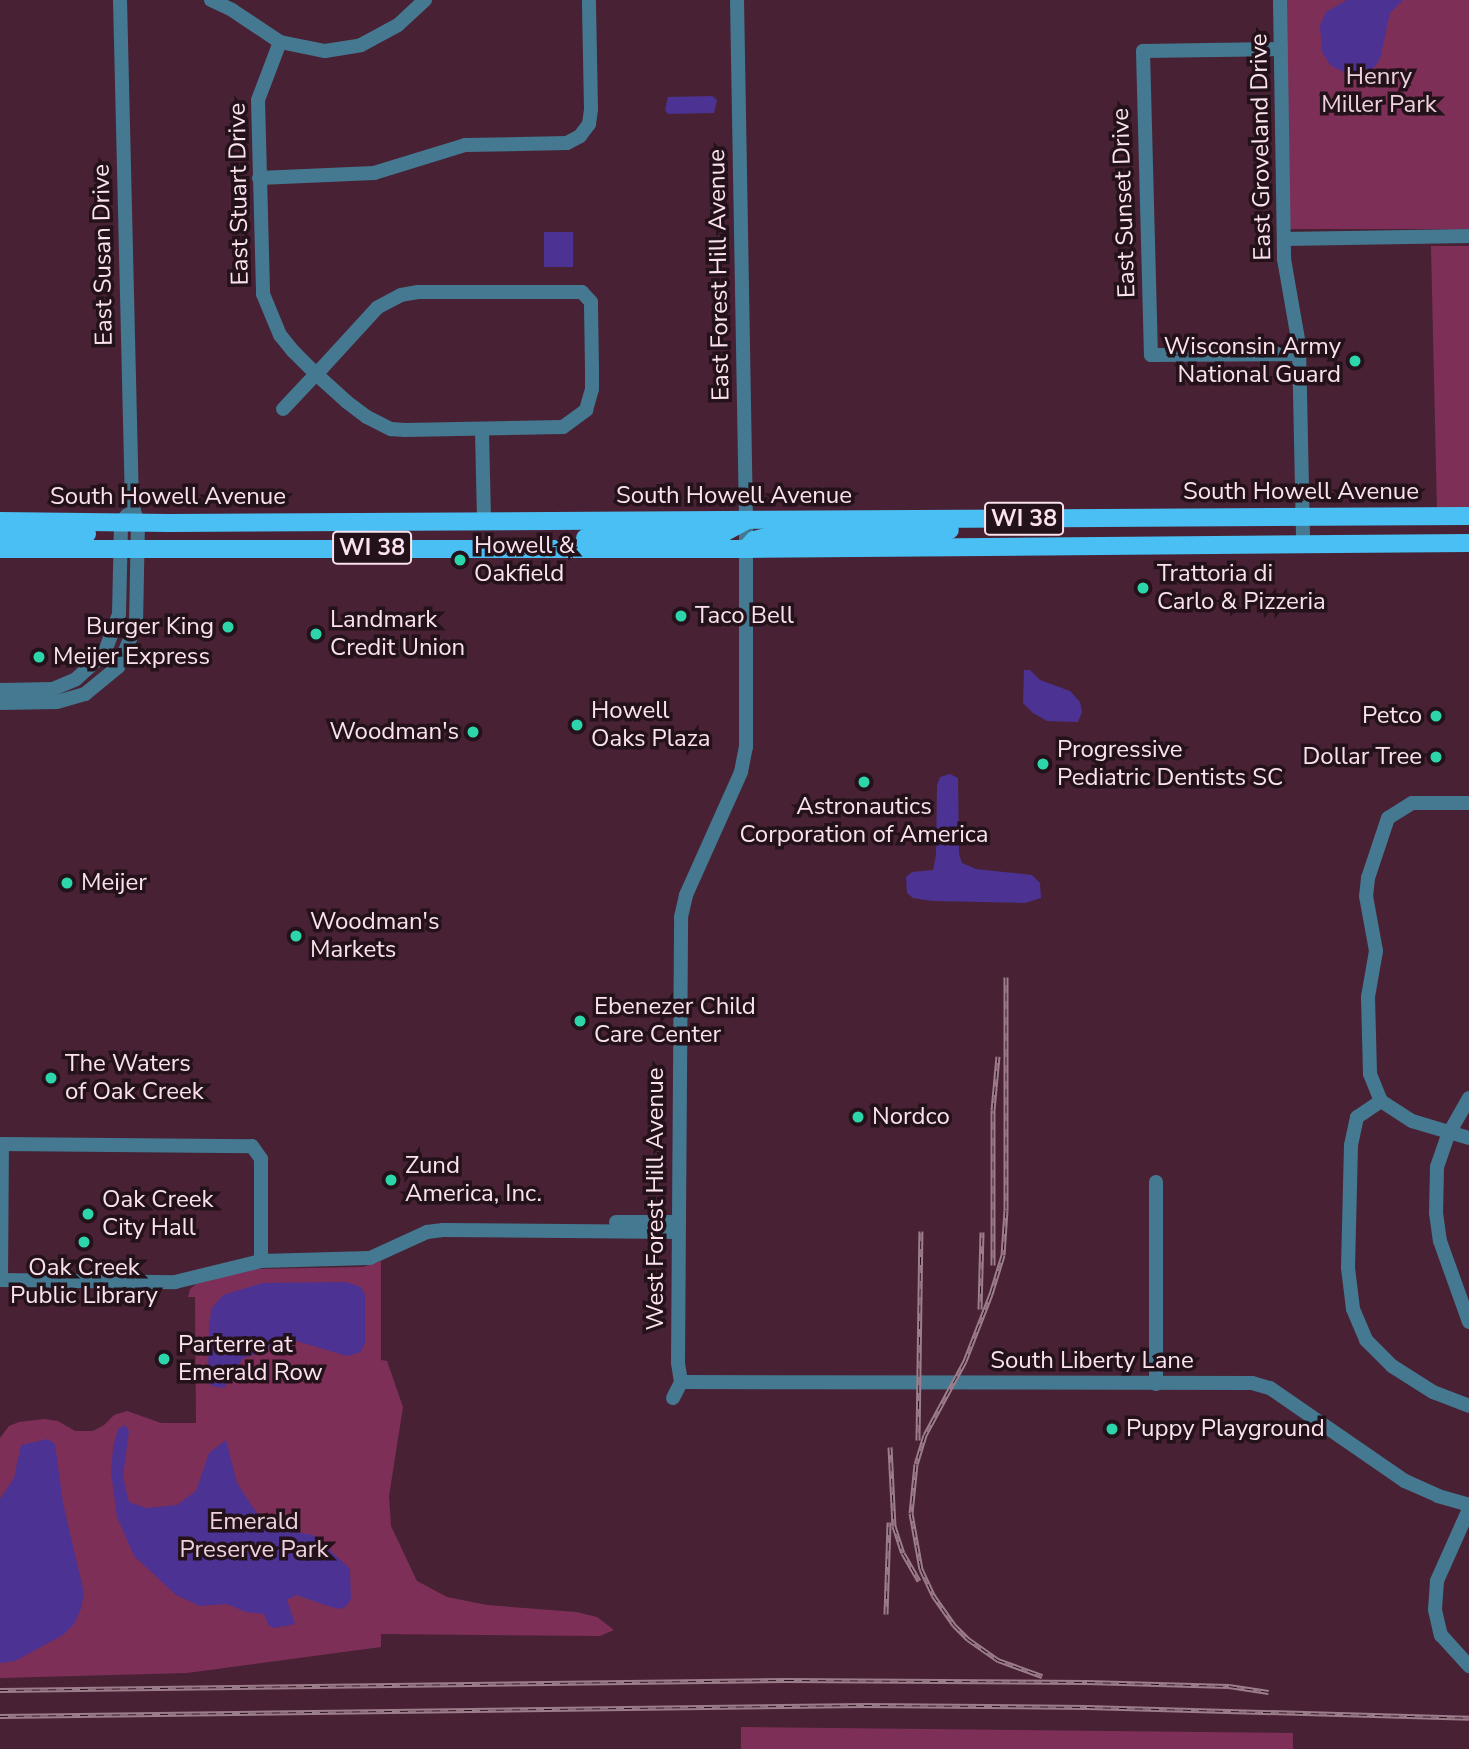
<!DOCTYPE html>
<style>
body{margin:0}
#map{position:relative;width:1469px;height:1749px;overflow:hidden;background:#482234;font-family:"Nunito Sans",sans-serif}
div>[style]{position:absolute}
[style*='--x']{left:calc(var(--x)*1px);top:calc(var(--y)*1px);width:calc(var(--w)*1px);rotate:calc(var(--a)*1deg)}
.green>*{inset:0;background:#7e2f58;transform-origin:0 0}
.water>*{inset:0;background:#4c3292;transform-origin:0 0}
.minor>*{height:14px;margin:-7px;padding:0 7px;transform-origin:7px;border-radius:7px;background:#457991}
.major>*{height:18px;margin:-9px;padding:0 9px;transform-origin:9px;border-radius:9px;background:#4abff3}
.rail>*{height:5px;margin-top:-2.5px;transform-origin:0;background:repeating-linear-gradient(90deg,#23121a 0 8px,#9d7d8b 0 16px);box-sizing:border-box;border-block:2px solid #9d7d8b}
.dots>*{width:19px;height:19px;translate:-50% -50%;box-sizing:border-box;border:4px solid #23121a;border-radius:50%}
span{translate:-50% -50%;white-space:nowrap;text-align:center;line-height:1.15;-webkit-text-stroke:7px #23121a;paint-order:stroke}
.shield-label span{padding:2px 5px;background:#23121a;border:2px solid;border-radius:5px;-webkit-text-stroke-width:0}
.shield-label{font-size:23px;color:#fce2ed;font-weight:700}
.park-label{font-size:24px;color:#eed1dd}
.street-label{font-size:24px;color:#fce2ed}
.poi-label{font-size:24px;color:#fce2ed}
.right{translate:-100% -50%;text-align:right}
.left{translate:0 -50%;text-align:left}
</style>
<div id="map">
<div class="green">
<div style="left:1287px;top:0;width:182px;height:229px"></div>
<div style="clip-path:polygon(1431px 246px,1469px 246px,1469px 510px,1437px 510px)"></div>
<div style="clip-path:polygon(381px 1261px,381px 1360px,387px 1361px,403px 1407px,389px 1496px,391px 1526px,417px 1581px,447px 1597px,487px 1605px,576px 1612px,597px 1617px,614px 1630px,600px 1636px,381px 1634px,381px 1647px,187px 1673px,0 1678px,0 1438px,9px 1426px,19px 1422px,44px 1419px,58px 1421px,75px 1431px,93px 1431px,104px 1425px,114px 1415px,127px 1411px,161px 1423px,196px 1423px,195px 1297px,188px 1297px,190px 1289px,196px 1284px,250px 1269px,363px 1267px)"></div>
<div style="clip-path:polygon(741px 1727px,1293px 1733px,1293px 1749px,741px 1749px)"></div>
</div>
<div class="water">
<div style="clip-path:polygon(1347px 0,1403px 0,1390px 13px,1380px 59px,1373px 69px,1361px 73px,1344px 72px,1331px 66px,1322px 52px,1320px 25px,1326px 12px)"></div>
<div style="clip-path:polygon(712px 96px,717px 100px,714px 113px,668px 114px,665px 110px,668px 97px)"></div>
<div style="left:544px;top:232px;width:29px;height:35px"></div>
<div style="clip-path:polygon(1024px 670px,1030px 670px,1040px 680px,1070px 691px,1080px 702px,1082px 712px,1078px 722px,1047px 721px,1033px 713px,1023px 703px)"></div>
<div style="clip-path:polygon(950px 774px,958px 778px,959px 854px,962px 863px,976px 869px,1032px 875px,1040px 883px,1041px 898px,1025px 903px,932px 901px,913px 898px,907px 893px,906px 877px,912px 872px,933px 870px,936px 855px,937px 785px,940px 777px)"></div>
<div style="clip-path:polygon(346px 1282px,361px 1287px,365px 1295px,365px 1343px,361px 1352px,347px 1356px,293px 1340px,278px 1341px,262px 1352px,243px 1358px,224px 1388px,211px 1386px,208px 1377px,209px 1322px,212px 1308px,223px 1295px,263px 1283px)"></div>
<div style="clip-path:polygon(125px 1425px,129px 1431px,123px 1477px,129px 1502px,146px 1508px,177px 1505px,196px 1491px,209px 1453px,226px 1440px,237px 1483px,260px 1518px,279px 1529px,313px 1535px,350px 1569px,351px 1599px,347px 1605px,342px 1609px,331px 1607px,296px 1595px,287px 1600px,295px 1624px,274px 1628px,269px 1626px,264px 1614px,246px 1612px,227px 1604px,200px 1606px,176px 1595px,134px 1556px,117px 1517px,111px 1472px,113px 1448px,118px 1429px)"></div>
<div style="clip-path:polygon(48px 1439px,55px 1444px,63px 1503px,84px 1593px,81px 1609px,74px 1624px,63px 1635px,15px 1661px,0 1663px,0 1499px,14px 1478px,21px 1445px)"></div>
</div>
<div class="minor">
<div style="--x:211;--y:0;--w:23;--a:25"></div>
<div style="--x:232;--y:10;--w:58;--a:33.7"></div>
<div style="--x:280;--y:42;--w:46;--a:11.3"></div>
<div style="--x:325;--y:51;--w:36;--a:-9"></div>
<div style="--x:361;--y:45;--w:42;--a:-28.4"></div>
<div style="--x:398;--y:25;--w:37;--a:-43"></div>
<div style="--x:1280;--y:0;--w:259;--a:89.1"></div>
<div style="--x:1284;--y:259;--w:87;--a:80.1"></div>
<div style="--x:1299;--y:345;--w:199;--a:88.8"></div>
<div style="--x:280;--y:42;--w:62;--a:110.8"></div>
<div style="--x:258;--y:100;--w:194;--a:88.5"></div>
<div style="--x:263;--y:294;--w:44;--a:67.5"></div>
<div style="--x:280;--y:335;--w:21;--a:51"></div>
<div style="--x:293;--y:351;--w:33;--a:45"></div>
<div style="--x:316;--y:374;--w:42;--a:42.1"></div>
<div style="--x:347;--y:402;--w:25;--a:37"></div>
<div style="--x:367;--y:417;--w:27;--a:27"></div>
<div style="--x:391;--y:429;--w:14;--a:4"></div>
<div style="--x:405;--y:430;--w:158;--a:-1.1"></div>
<div style="--x:563;--y:427;--w:29;--a:-36"></div>
<div style="--x:586;--y:410;--w:22;--a:-74"></div>
<div style="--x:592;--y:389;--w:20;--a:-90"></div>
<div style="--x:592;--y:369;--w:67;--a:-90.9"></div>
<div style="--x:591;--y:302;--w:13;--a:-132"></div>
<div style="--x:582;--y:292;--w:164;--a:180"></div>
<div style="--x:418;--y:292;--w:17;--a:170"></div>
<div style="--x:401;--y:295;--w:27;--a:152"></div>
<div style="--x:377;--y:308;--w:81;--a:132.5"></div>
<div style="--x:322;--y:368;--w:8;--a:135"></div>
<div style="--x:316;--y:374;--w:48;--a:133.3"></div>
<div style="--x:1281;--y:49;--w:138;--a:179.2"></div>
<div style="--x:1143;--y:51;--w:304;--a:88.5"></div>
<div style="--x:1151;--y:355;--w:149;--a:-0.4"></div>
<div style="--x:259;--y:178;--w:115;--a:-2.5"></div>
<div style="--x:374;--y:173;--w:95;--a:-17.1"></div>
<div style="--x:465;--y:145;--w:102;--a:-1.1"></div>
<div style="--x:567;--y:143;--w:15;--a:-28"></div>
<div style="--x:580;--y:136;--w:15;--a:-53"></div>
<div style="--x:589;--y:124;--w:15;--a:-82"></div>
<div style="--x:591;--y:109;--w:109;--a:-91.1"></div>
<div style="--x:1284;--y:239;--w:185;--a:-0.9"></div>
<div style="--x:482;--y:431;--w:89;--a:88.7"></div>
<div style="--x:0;--y:690;--w:53;--a:-1.1"></div>
<div style="--x:53;--y:689;--w:25;--a:-23"></div>
<div style="--x:76;--y:679;--w:38;--a:-42"></div>
<div style="--x:104;--y:654;--w:43;--a:-69.4"></div>
<div style="--x:119;--y:614;--w:91;--a:-88.7"></div>
<div style="--x:121;--y:523;--w:10;--a:-53"></div>
<div style="--x:0;--y:703;--w:57;--a:-1"></div>
<div style="--x:57;--y:702;--w:29;--a:-16"></div>
<div style="--x:85;--y:694;--w:43;--a:-39.3"></div>
<div style="--x:118;--y:667;--w:46;--a:-66.8"></div>
<div style="--x:136;--y:625;--w:102;--a:-88.9"></div>
<div style="--x:138;--y:523;--w:19;--a:-108"></div>
<div style="--x:132;--y:505;--w:505;--a:-91.36"></div>
<div style="--x:1469;--y:803;--w:57;--a:180"></div>
<div style="--x:1412;--y:803;--w:28;--a:148"></div>
<div style="--x:1388;--y:818;--w:63;--a:108.4"></div>
<div style="--x:1368;--y:878;--w:18;--a:96"></div>
<div style="--x:1366;--y:896;--w:56;--a:79.7"></div>
<div style="--x:1376;--y:951;--w:47;--a:99.9"></div>
<div style="--x:1368;--y:997;--w:77;--a:88.5"></div>
<div style="--x:1370;--y:1074;--w:29;--a:68"></div>
<div style="--x:1381;--y:1101;--w:37;--a:33"></div>
<div style="--x:1412;--y:1121;--w:59;--a:16.6"></div>
<div style="--x:1469;--y:1098;--w:43;--a:119.6"></div>
<div style="--x:1448;--y:1135;--w:34;--a:109"></div>
<div style="--x:1437;--y:1167;--w:46;--a:91.2"></div>
<div style="--x:1436;--y:1213;--w:28;--a:82"></div>
<div style="--x:1440;--y:1241;--w:86;--a:70.3"></div>
<div style="--x:1381;--y:1101;--w:29;--a:146"></div>
<div style="--x:1357;--y:1117;--w:29;--a:102"></div>
<div style="--x:1351;--y:1145;--w:123;--a:91.4"></div>
<div style="--x:1348;--y:1268;--w:41;--a:83"></div>
<div style="--x:1353;--y:1309;--w:34;--a:67"></div>
<div style="--x:1366;--y:1340;--w:37;--a:45"></div>
<div style="--x:1392;--y:1366;--w:49;--a:32.4"></div>
<div style="--x:1433;--y:1392;--w:39;--a:21"></div>
<div style="--x:0;--y:1144;--w:252;--a:0.5"></div>
<div style="--x:252;--y:1146;--w:16;--a:55"></div>
<div style="--x:261;--y:1159;--w:102;--a:90"></div>
<div style="--x:1156;--y:1182;--w:202;--a:90"></div>
<div style="--x:616;--y:1222;--w:63;--a:0"></div>
<div style="--x:0;--y:1280;--w:175;--a:0.7"></div>
<div style="--x:175;--y:1282;--w:89;--a:-13.7"></div>
<div style="--x:261;--y:1261;--w:109;--a:-1.6"></div>
<div style="--x:370;--y:1258;--w:63;--a:-24.5"></div>
<div style="--x:427;--y:1232;--w:16;--a:-7"></div>
<div style="--x:443;--y:1230;--w:235;--a:0.5"></div>
<div style="--x:1;--y:1280;--w:136;--a:-89.6"></div>
<div style="--x:681;--y:1382;--w:571;--a:0.1"></div>
<div style="--x:1252;--y:1383;--w:19;--a:16"></div>
<div style="--x:1270;--y:1388;--w:164;--a:34.6"></div>
<div style="--x:1405;--y:1481;--w:36;--a:24"></div>
<div style="--x:1438;--y:1496;--w:32;--a:16"></div>
<div style="--x:673;--y:1398;--w:18;--a:-63"></div>
<div style="--x:681;--y:1382;--w:19;--a:-99"></div>
<div style="--x:678;--y:1363;--w:446;--a:-89.6"></div>
<div style="--x:681;--y:917;--w:23;--a:-77"></div>
<div style="--x:686;--y:895;--w:135;--a:-65.9"></div>
<div style="--x:741;--y:772;--w:25;--a:-79"></div>
<div style="--x:746;--y:747;--w:227;--a:-90"></div>
<div style="--x:746;--y:520;--w:520;--a:-90.99"></div>
<div style="--x:1469;--y:1509;--w:79;--a:114"></div>
<div style="--x:1437;--y:1581;--w:29;--a:94"></div>
<div style="--x:1435;--y:1610;--w:26;--a:77"></div>
<div style="--x:1441;--y:1635;--w:42;--a:47.9"></div>
</div>
<div class="major">
<div style="--x:0;--y:521;--w:170;--a:0.7"></div>
<div style="--x:170;--y:523;--w:1299;--a:-0.31"></div>
<div style="--x:0;--y:534;--w:87;--a:0"></div>
<div style="--x:585;--y:538;--w:52;--a:-4.4"></div>
<div style="--x:637;--y:534;--w:85;--a:0"></div>
<div style="--x:722;--y:534;--w:26;--a:-29"></div>
<div style="--x:0;--y:549;--w:746;--a:0"></div>
<div style="--x:746;--y:549;--w:723;--a:-0.48"></div>
<div style="--x:746;--y:549;--w:12;--a:-48"></div>
<div style="--x:754;--y:540;--w:21;--a:-14"></div>
<div style="--x:774;--y:535;--w:123;--a:0"></div>
<div style="--x:897;--y:535;--w:53;--a:-5.4"></div>
</div>
<div class="rail">
<div style="--x:1006;--y:977;--w:233;--a:90"></div>
<div style="--x:1006;--y:1210;--w:45;--a:93.8"></div>
<div style="--x:1003;--y:1255;--w:41;--a:107.1"></div>
<div style="--x:991;--y:1294;--w:72;--a:111.2"></div>
<div style="--x:965;--y:1361;--w:84;--a:118.4"></div>
<div style="--x:925;--y:1435;--w:30;--a:107"></div>
<div style="--x:916;--y:1464;--w:49;--a:95.8"></div>
<div style="--x:911;--y:1513;--w:57;--a:79.9"></div>
<div style="--x:921;--y:1569;--w:29;--a:65"></div>
<div style="--x:933;--y:1595;--w:37;--a:55"></div>
<div style="--x:954;--y:1625;--w:20;--a:45"></div>
<div style="--x:968;--y:1639;--w:37;--a:35"></div>
<div style="--x:998;--y:1660;--w:47;--a:20"></div>
<div style="--x:993;--y:1265;--w:155;--a:-90"></div>
<div style="--x:993;--y:1110;--w:54;--a:-84.7"></div>
<div style="--x:980;--y:1309;--w:77;--a:-88.5"></div>
<div style="--x:918;--y:1440;--w:209;--a:-89.2"></div>
<div style="--x:890;--y:1447;--w:79;--a:87.1"></div>
<div style="--x:894;--y:1526;--w:28;--a:72"></div>
<div style="--x:903;--y:1553;--w:32;--a:60"></div>
<div style="--x:886;--y:1614;--w:92;--a:-88.1"></div>
<div style="--x:0;--y:1690;--w:786;--a:-0.73"></div>
<div style="--x:786;--y:1680;--w:301;--a:0.4"></div>
<div style="--x:1087;--y:1682;--w:142;--a:1.6"></div>
<div style="--x:1229;--y:1686;--w:40;--a:8.5"></div>
<div style="--x:0;--y:1716;--w:864;--a:-0.73"></div>
<div style="--x:864;--y:1705;--w:223;--a:0.5"></div>
<div style="--x:1087;--y:1707;--w:382;--a:1.6"></div>
</div>
<div class="dots">
<div style="left:1355px;top:361px;background:#2dd5ab"></div>
<div style="left:460px;top:560px;background:#2dd5ab"></div>
<div style="left:1143px;top:588px;background:#2dd5ab"></div>
<div style="left:681px;top:616px;background:#2dd5ab"></div>
<div style="left:228px;top:627px;background:#2dd5ab"></div>
<div style="left:316px;top:634px;background:#2dd5ab"></div>
<div style="left:39px;top:657px;background:#2dd5ab"></div>
<div style="left:1436px;top:716px;background:#2dd5ab"></div>
<div style="left:577px;top:725px;background:#2dd5ab"></div>
<div style="left:473px;top:732px;background:#2dd5ab"></div>
<div style="left:1436px;top:757px;background:#2dd5ab"></div>
<div style="left:1043px;top:764px;background:#2dd5ab"></div>
<div style="left:864px;top:782px;background:#2dd5ab"></div>
<div style="left:67px;top:883px;background:#2dd5ab"></div>
<div style="left:296px;top:936px;background:#2dd5ab"></div>
<div style="left:580px;top:1021px;background:#2dd5ab"></div>
<div style="left:51px;top:1078px;background:#2dd5ab"></div>
<div style="left:858px;top:1117px;background:#2dd5ab"></div>
<div style="left:391px;top:1180px;background:#2dd5ab"></div>
<div style="left:88px;top:1214px;background:#2dd5ab"></div>
<div style="left:84px;top:1242px;background:#2dd5ab"></div>
<div style="left:164px;top:1359px;background:#2dd5ab"></div>
<div style="left:1112px;top:1429px;background:#2dd5ab"></div>
</div>
<div class="shield-label">
<span style="left:1024px;top:519px">WI 38</span>
<span style="left:372px;top:548px">WI 38</span>
</div>
<div class="park-label">
<span style="left:1379px;top:91px">Henry<br>Miller Park</span>
<span style="left:254px;top:1536px">Emerald<br>Preserve Park</span>
</div>
<div class="street-label">
<span style="left:1261px;top:147px;rotate:-91deg">East Groveland Drive</span>
<span style="left:239px;top:194px;rotate:-91deg">East Stuart Drive</span>
<span style="left:1124px;top:203px;rotate:-92deg">East Sunset Drive</span>
<span style="left:103px;top:255px;rotate:-91deg">East Susan Drive</span>
<span style="left:719px;top:275px;rotate:-91deg">East Forest Hill Avenue</span>
<span style="left:1301px;top:492px">South Howell Avenue</span>
<span style="left:734px;top:496px">South Howell Avenue</span>
<span style="left:168px;top:497px">South Howell Avenue</span>
<span style="left:656px;top:1199px;rotate:-90deg">West Forest Hill Avenue</span>
<span style="left:1092px;top:1361px">South Liberty Lane</span>
</div>
<div class="poi-label">
<span class="right" style="left:1341px;top:361px">Wisconsin Army<br>National Guard</span>
<span class="left" style="left:474px;top:560px">Howell &amp;<br>Oakfield</span>
<span class="left" style="left:1157px;top:588px">Trattoria di<br>Carlo &amp; Pizzeria</span>
<span class="left" style="left:695px;top:616px">Taco Bell</span>
<span class="left" style="left:330px;top:634px">Landmark<br>Credit Union</span>
<span class="right" style="left:214px;top:627px">Burger King</span>
<span class="left" style="left:53px;top:657px">Meijer Express</span>
<span class="left" style="left:591px;top:725px">Howell<br>Oaks Plaza</span>
<span class="right" style="left:1422px;top:716px">Petco</span>
<span class="right" style="left:459px;top:732px">Woodman's</span>
<span class="left" style="left:1057px;top:764px">Progressive<br>Pediatric Dentists SC</span>
<span class="right" style="left:1422px;top:757px">Dollar Tree</span>
<span style="left:864px;top:821px">Astronautics<br>Corporation of America</span>
<span class="left" style="left:81px;top:883px">Meijer</span>
<span class="left" style="left:310px;top:936px">Woodman's<br>Markets</span>
<span class="left" style="left:594px;top:1021px">Ebenezer Child<br>Care Center</span>
<span class="left" style="left:65px;top:1078px">The Waters<br>of Oak Creek</span>
<span class="left" style="left:872px;top:1117px">Nordco</span>
<span class="left" style="left:405px;top:1180px">Zund<br>America, Inc.</span>
<span class="left" style="left:102px;top:1214px">Oak Creek<br>City Hall</span>
<span style="left:84px;top:1282px">Oak Creek<br>Public Library</span>
<span class="left" style="left:178px;top:1359px">Parterre at<br>Emerald Row</span>
<span class="left" style="left:1126px;top:1429px">Puppy Playground</span>
</div>
</div>
